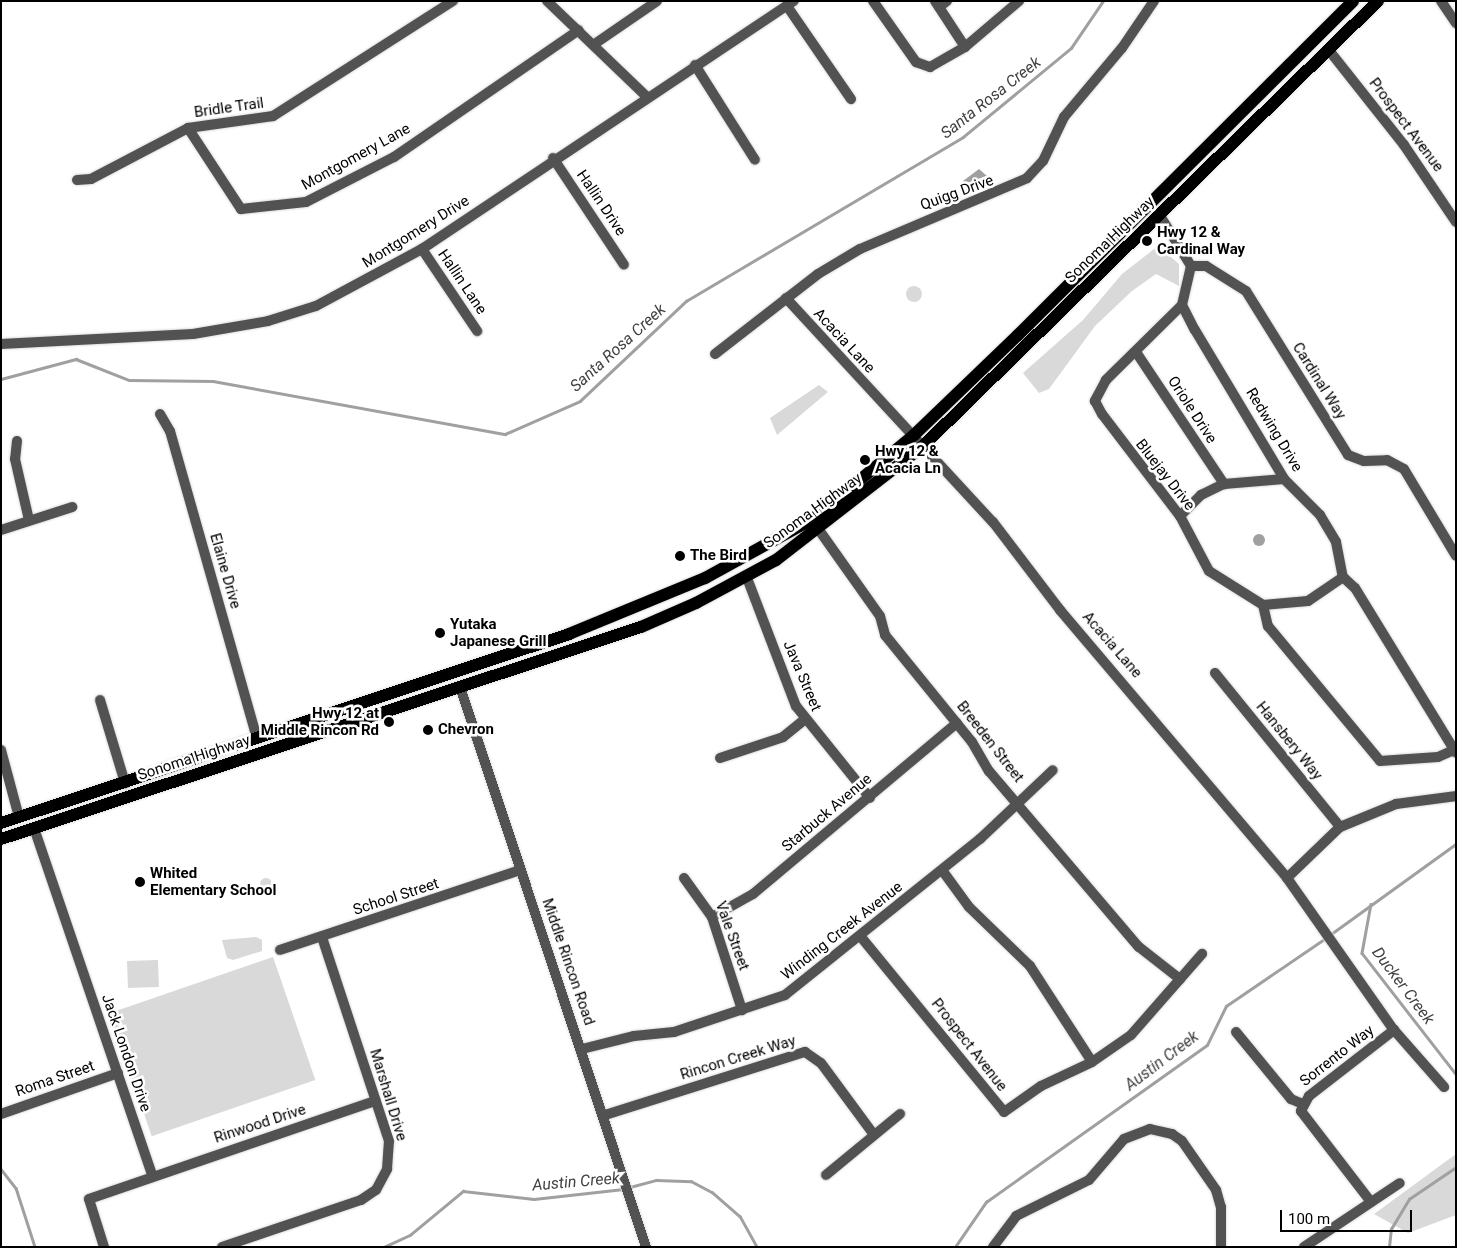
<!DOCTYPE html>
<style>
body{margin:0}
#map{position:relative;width:1457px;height:1248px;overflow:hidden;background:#fff;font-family:Roboto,sans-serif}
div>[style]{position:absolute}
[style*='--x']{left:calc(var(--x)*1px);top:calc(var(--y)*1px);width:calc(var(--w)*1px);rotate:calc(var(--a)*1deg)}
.green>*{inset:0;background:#d9d9d9;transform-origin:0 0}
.round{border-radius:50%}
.water>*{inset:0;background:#a0a0a0}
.stream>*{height:2.5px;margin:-1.25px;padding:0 1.25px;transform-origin:1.25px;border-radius:1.25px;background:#a0a0a0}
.roads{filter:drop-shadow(0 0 1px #dbdbdb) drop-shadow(0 0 1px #dbdbdb)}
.minor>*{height:10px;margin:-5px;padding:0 5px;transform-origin:5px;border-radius:5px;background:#525252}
.tertiary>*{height:10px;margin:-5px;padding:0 5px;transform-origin:5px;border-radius:5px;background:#525252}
.primary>*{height:12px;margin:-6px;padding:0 6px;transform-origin:6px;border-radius:6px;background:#000}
.dots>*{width:14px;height:14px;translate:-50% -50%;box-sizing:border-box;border:2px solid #fff;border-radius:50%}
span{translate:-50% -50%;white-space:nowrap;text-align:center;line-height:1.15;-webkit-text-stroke:5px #fff;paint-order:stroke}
.street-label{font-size:15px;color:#000}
.poi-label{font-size:15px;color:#000;font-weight:700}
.left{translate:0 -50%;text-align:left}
.right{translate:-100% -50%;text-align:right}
.water-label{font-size:16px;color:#414141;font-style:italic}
.frame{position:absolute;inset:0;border:2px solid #000;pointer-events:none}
.scale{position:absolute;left:1280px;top:1210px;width:132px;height:22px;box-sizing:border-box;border:2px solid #000;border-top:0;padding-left:6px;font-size:15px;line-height:18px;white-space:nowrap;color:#000;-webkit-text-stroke:4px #fff;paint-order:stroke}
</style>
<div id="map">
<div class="green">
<div style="clip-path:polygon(1158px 246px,1179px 264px,1179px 286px,1156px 274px,1132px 291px,1095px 326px,1049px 389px,1039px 393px,1023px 373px,1083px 320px,1122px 274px)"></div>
<div class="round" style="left:906px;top:286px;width:16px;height:16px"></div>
<div style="clip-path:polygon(819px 385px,828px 392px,777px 435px,770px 418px)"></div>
<div class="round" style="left:260px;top:878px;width:12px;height:12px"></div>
<div style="clip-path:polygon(256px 937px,262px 940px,262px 951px,233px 960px,227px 958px,222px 940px)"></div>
<div style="left:273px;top:957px;width:130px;height:173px;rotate:71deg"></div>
<div style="left:158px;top:960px;width:27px;height:31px;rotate:88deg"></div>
<div style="clip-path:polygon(1456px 1154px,1456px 1215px,1408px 1233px,1374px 1214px)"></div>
</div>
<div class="water">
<div style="clip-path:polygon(979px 169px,987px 176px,969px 188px,963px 181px)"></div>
<div class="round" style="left:1253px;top:534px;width:12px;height:12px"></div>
</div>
<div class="stream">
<div style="--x:1;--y:379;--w:78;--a:-14.9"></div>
<div style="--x:76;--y:359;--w:57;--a:21.6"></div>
<div style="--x:129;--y:380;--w:84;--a:0.7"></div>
<div style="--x:213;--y:381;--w:297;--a:10.3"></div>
<div style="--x:505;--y:434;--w:82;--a:-23.7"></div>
<div style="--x:580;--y:401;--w:146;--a:-43.3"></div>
<div style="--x:686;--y:301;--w:322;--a:-30.6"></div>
<div style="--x:963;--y:137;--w:140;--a:-39.5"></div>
<div style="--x:1071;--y:48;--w:57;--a:-55.8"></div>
<div style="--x:1371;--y:904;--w:50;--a:100.4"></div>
<div style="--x:1362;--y:953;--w:153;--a:52.2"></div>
<div style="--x:1331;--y:934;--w:154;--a:-35.8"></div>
<div style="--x:1;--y:1169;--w:24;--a:52"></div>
<div style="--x:16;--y:1188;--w:62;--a:72.1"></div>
<div style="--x:630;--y:1187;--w:27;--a:-15"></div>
<div style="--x:656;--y:1180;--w:35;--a:2"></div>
<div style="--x:691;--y:1181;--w:24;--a:28"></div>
<div style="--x:712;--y:1192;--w:37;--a:41"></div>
<div style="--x:740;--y:1216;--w:35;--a:61"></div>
<div style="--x:384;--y:1247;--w:29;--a:-25"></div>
<div style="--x:410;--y:1235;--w:69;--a:-39.7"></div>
<div style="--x:463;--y:1191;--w:71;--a:6.4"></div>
<div style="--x:534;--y:1199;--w:92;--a:-6.3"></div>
<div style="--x:955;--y:1247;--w:55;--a:-55.4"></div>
<div style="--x:986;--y:1202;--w:271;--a:-35.4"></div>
<div style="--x:1207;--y:1045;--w:43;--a:-64"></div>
<div style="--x:1226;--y:1006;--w:122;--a:-34.3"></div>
<div style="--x:1389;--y:1247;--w:18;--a:-84"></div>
<div style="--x:1391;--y:1229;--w:35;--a:-59"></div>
<div style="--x:1409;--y:1199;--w:57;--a:-34.2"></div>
</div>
<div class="roads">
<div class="minor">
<div style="--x:547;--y:1;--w:137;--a:43.8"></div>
<div style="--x:873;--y:1;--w:75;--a:54.8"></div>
<div style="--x:916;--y:62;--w:15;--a:20"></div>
<div style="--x:930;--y:67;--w:40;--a:-29.7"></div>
<div style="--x:965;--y:47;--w:71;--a:-40.4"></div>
<div style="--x:935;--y:1;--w:55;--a:56.9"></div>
<div style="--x:1441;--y:1;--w:27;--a:56"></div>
<div style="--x:787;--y:6;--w:113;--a:55.5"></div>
<div style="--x:939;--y:7;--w:10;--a:-37"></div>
<div style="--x:596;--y:43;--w:74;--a:-34.5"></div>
<div style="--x:1328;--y:49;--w:122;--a:51.6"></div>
<div style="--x:1404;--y:145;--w:93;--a:56"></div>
<div style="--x:695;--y:65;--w:112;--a:57.7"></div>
<div style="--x:188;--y:128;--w:97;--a:56.8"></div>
<div style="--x:241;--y:209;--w:65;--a:-6.1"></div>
<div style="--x:306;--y:202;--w:99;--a:-27.1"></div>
<div style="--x:394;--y:157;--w:224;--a:-34.5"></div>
<div style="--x:553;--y:158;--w:128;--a:56.4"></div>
<div style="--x:77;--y:180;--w:14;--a:-4"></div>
<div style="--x:91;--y:179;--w:110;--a:-27.7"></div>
<div style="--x:188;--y:128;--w:86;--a:-8"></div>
<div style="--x:273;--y:116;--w:214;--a:-32.6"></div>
<div style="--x:1159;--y:214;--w:61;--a:58.4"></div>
<div style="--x:1191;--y:266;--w:15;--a:0"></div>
<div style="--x:1206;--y:266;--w:47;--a:32"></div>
<div style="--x:1246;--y:291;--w:193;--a:58.1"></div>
<div style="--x:1348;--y:455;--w:17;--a:21"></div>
<div style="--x:1364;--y:461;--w:23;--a:-2"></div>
<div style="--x:1387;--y:460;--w:19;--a:28"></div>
<div style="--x:1404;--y:469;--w:101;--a:59.1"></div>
<div style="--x:422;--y:249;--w:99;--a:56.1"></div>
<div style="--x:1191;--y:266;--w:40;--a:103"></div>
<div style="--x:1182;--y:305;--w:28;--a:63"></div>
<div style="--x:1195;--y:330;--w:174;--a:59.1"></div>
<div style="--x:1284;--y:479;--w:51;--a:45"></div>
<div style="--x:1320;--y:515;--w:31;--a:59"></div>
<div style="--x:1336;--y:542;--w:36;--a:79"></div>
<div style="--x:1343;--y:577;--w:16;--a:43"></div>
<div style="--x:1355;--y:588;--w:193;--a:58.5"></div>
<div style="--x:786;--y:298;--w:305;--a:47.3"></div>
<div style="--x:993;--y:522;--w:111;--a:52.7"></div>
<div style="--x:1060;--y:610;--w:351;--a:49.7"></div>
<div style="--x:1287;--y:878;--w:186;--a:54.9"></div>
<div style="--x:1394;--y:1030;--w:76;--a:48.7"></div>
<div style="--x:1182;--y:305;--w:107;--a:135.4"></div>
<div style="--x:1106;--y:380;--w:24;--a:118"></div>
<div style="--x:1095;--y:401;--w:15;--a:62"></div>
<div style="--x:1102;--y:414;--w:128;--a:52.6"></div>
<div style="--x:1180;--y:516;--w:62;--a:62.2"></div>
<div style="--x:1209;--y:571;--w:64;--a:32.2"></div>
<div style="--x:1263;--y:605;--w:22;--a:77"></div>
<div style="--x:1268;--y:626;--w:175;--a:50.3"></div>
<div style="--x:1380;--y:761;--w:58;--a:-3.9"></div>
<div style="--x:1438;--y:757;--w:17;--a:-24"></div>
<div style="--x:1136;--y:352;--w:159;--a:56.3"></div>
<div style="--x:715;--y:354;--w:130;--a:-37.8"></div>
<div style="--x:818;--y:274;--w:49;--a:-30.8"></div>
<div style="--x:860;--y:249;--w:181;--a:-23"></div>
<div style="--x:1027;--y:178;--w:23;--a:-47"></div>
<div style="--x:1043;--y:161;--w:49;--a:-64.5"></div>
<div style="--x:1064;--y:117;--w:90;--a:-50"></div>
<div style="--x:1122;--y:48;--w:57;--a:-55.8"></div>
<div style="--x:160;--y:414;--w:20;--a:60"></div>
<div style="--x:170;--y:431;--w:320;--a:74.2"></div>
<div style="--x:17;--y:441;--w:18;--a:96"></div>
<div style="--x:15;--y:459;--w:63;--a:77.1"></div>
<div style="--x:1180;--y:516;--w:30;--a:-45"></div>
<div style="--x:1201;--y:495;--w:25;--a:-26"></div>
<div style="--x:1224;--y:484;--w:60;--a:-4.8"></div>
<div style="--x:1;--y:530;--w:75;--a:-17.9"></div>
<div style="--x:819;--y:530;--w:105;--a:54.7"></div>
<div style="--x:880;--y:616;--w:20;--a:75"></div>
<div style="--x:885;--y:635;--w:138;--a:50.9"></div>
<div style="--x:972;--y:742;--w:34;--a:60"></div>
<div style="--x:989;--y:771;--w:231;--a:49.6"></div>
<div style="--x:1139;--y:947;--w:52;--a:38"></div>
<div style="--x:747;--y:578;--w:137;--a:69.1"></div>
<div style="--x:796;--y:706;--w:118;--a:51.2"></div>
<div style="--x:1263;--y:605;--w:45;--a:-5.1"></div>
<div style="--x:1308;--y:601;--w:42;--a:-34.4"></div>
<div style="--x:1215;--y:673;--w:198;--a:50.9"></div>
<div style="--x:100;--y:700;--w:87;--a:73.2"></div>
<div style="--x:1;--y:750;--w:69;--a:75"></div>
<div style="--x:720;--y:758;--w:66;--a:-18.4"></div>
<div style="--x:783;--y:737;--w:27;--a:-39"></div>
<div style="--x:34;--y:828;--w:367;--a:71.2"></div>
<div style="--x:942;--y:870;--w:46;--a:53.9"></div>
<div style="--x:969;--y:907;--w:85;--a:44"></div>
<div style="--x:1030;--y:966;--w:114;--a:57.1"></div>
<div style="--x:684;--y:878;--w:48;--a:54.3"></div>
<div style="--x:712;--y:917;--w:98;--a:72.1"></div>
<div style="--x:1287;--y:878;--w:74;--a:-43.9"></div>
<div style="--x:1340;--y:827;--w:61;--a:-22.3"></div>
<div style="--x:1396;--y:804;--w:61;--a:-7.6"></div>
<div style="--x:712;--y:917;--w:47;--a:-29.3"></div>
<div style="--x:753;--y:894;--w:266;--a:-40"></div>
<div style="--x:861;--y:937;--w:226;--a:50.7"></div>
<div style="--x:1004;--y:1112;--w:45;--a:-35.1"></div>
<div style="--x:1041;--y:1086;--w:56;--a:-25.2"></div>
<div style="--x:1092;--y:1062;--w:47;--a:-34.7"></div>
<div style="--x:1131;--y:1035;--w:108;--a:-48.8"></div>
<div style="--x:280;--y:950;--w:253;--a:-18.4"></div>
<div style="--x:1236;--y:1032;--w:87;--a:50.6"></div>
<div style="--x:1291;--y:1099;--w:13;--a:23"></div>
<div style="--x:582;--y:1049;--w:54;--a:-14"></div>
<div style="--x:634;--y:1036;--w:40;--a:-5.7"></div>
<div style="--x:674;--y:1032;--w:117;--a:-18.4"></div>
<div style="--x:785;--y:995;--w:250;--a:-38.7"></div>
<div style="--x:980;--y:839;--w:100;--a:-43.4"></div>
<div style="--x:1;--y:1114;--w:124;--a:-19.3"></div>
<div style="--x:605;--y:1115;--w:210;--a:-17.5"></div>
<div style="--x:805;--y:1052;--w:19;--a:35"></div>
<div style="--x:821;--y:1063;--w:89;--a:53.6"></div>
<div style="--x:826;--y:1175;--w:96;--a:-39.5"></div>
<div style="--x:1371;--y:1202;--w:115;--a:-127.6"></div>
<div style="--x:1301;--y:1111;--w:17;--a:-62"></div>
<div style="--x:1309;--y:1096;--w:108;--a:-37.8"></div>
<div style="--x:104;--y:1247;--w:50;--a:-107.4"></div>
<div style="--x:89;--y:1199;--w:303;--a:-18.9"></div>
<div style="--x:222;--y:1247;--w:147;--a:-18.7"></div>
<div style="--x:361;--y:1200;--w:18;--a:-34"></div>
<div style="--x:376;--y:1190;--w:24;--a:-62"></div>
<div style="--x:387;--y:1169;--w:28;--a:-86"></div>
<div style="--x:389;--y:1141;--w:215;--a:-108.2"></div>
<div style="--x:993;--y:1247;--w:39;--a:-53"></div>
<div style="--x:1016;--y:1216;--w:81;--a:-26.3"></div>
<div style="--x:1089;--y:1180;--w:54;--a:-49.5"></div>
<div style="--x:1124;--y:1139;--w:28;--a:-21"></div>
<div style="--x:1150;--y:1129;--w:23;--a:13"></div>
<div style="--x:1172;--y:1134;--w:12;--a:35"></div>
<div style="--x:1182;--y:1141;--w:60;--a:55.2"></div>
<div style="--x:1216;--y:1190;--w:18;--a:74"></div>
<div style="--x:1221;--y:1207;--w:40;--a:90"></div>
<div style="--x:1304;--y:1247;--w:115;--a:-33.7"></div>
</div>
<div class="tertiary">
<div style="--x:1;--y:344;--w:192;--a:-3"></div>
<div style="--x:193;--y:334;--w:76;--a:-9.8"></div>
<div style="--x:268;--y:321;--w:50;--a:-17.4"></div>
<div style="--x:316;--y:306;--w:120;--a:-28.3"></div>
<div style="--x:422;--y:249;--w:447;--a:-33.7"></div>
<div style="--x:460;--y:687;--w:590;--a:71.63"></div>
</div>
<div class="primary">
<div style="--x:1;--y:823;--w:599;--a:-18.4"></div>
<div style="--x:569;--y:634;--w:147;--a:-22.4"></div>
<div style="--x:705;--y:578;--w:124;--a:-28.8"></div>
<div style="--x:814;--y:518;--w:130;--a:-39.7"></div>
<div style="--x:914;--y:435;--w:144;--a:-43.9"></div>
<div style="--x:1018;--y:335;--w:473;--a:-44.9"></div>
<div style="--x:1;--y:839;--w:674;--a:-18.33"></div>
<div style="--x:641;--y:627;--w:60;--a:-23.6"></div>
<div style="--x:696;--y:603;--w:91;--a:-28.3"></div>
<div style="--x:776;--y:560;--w:187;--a:-37.8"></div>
<div style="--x:924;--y:445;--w:635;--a:-44.36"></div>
</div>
</div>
<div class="dots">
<div style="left:1147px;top:241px;background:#000"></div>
<div style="left:865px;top:460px;background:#000"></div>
<div style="left:680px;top:556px;background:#000"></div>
<div style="left:440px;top:633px;background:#000"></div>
<div style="left:389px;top:722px;background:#000"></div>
<div style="left:428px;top:730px;background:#000"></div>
<div style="left:140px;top:882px;background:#000"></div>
</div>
<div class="street-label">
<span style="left:229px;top:108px;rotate:-8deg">Bridle Trail</span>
<span style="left:1406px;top:125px;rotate:53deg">Prospect Avenue</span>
<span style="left:356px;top:157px;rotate:-29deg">Montgomery Lane</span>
<span style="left:957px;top:193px;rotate:-20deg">Quigg Drive</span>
<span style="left:601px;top:203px;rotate:56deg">Hallin Drive</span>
<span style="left:416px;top:232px;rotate:-32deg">Montgomery Drive</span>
<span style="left:1110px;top:240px;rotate:-44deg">Sonoma Highway</span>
<span style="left:462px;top:282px;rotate:56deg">Hallin Lane</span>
<span style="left:844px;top:341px;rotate:47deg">Acacia Lane</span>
<span style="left:1319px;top:381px;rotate:58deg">Cardinal Way</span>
<span style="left:1192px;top:410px;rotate:57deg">Oriole Drive</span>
<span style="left:1274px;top:430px;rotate:59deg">Redwing Drive</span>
<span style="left:1165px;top:475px;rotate:52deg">Bluejay Drive</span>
<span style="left:813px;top:511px;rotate:-36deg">Sonoma Highway</span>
<span style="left:225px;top:571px;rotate:74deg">Elaine Drive</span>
<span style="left:1112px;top:645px;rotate:49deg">Acacia Lane</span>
<span style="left:802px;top:676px;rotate:67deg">Java Street</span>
<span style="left:1289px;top:741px;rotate:51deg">Hansbery Way</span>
<span style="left:990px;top:742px;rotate:52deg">Breeden Street</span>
<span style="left:194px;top:758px;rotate:-18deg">Sonoma Highway</span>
<span style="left:827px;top:813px;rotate:-40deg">Starbuck Avenue</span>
<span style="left:396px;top:897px;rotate:-18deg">School Street</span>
<span style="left:842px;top:931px;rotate:-38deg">Winding Creek Avenue</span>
<span style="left:732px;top:936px;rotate:70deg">Vale Street</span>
<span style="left:568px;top:962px;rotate:71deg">Middle Rincon Road</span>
<span style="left:969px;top:1045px;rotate:52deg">Prospect Avenue</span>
<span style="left:126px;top:1053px;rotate:71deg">Jack London Drive</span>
<span style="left:1337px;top:1056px;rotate:-38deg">Sorrento Way</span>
<span style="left:738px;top:1058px;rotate:-17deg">Rincon Creek Way</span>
<span style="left:55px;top:1079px;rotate:-19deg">Roma Street</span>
<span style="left:388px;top:1095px;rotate:73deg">Marshall Drive</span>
<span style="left:260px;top:1124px;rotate:-18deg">Rinwood Drive</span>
</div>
<div class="poi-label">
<span class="left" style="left:1157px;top:241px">Hwy 12 &amp;<br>Cardinal Way</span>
<span class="left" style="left:875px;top:460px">Hwy 12 &amp;<br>Acacia Ln</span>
<span class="left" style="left:690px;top:556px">The Bird</span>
<span class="left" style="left:450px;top:633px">Yutaka<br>Japanese Grill</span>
<span class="right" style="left:379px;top:722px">Hwy 12 at<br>Middle Rincon Rd</span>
<span class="left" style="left:438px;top:730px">Chevron</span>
<span class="left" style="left:150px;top:882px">Whited<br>Elementary School</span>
</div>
<div class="water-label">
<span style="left:991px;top:98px;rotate:-38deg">Santa Rosa Creek</span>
<span style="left:618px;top:348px;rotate:-42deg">Santa Rosa Creek</span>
<span style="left:1403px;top:986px;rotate:53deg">Ducker Creek</span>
<span style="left:1162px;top:1061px;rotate:-37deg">Austin Creek</span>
<span style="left:576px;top:1182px;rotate:-5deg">Austin Creek</span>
</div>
<div class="frame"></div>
<div class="scale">100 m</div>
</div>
